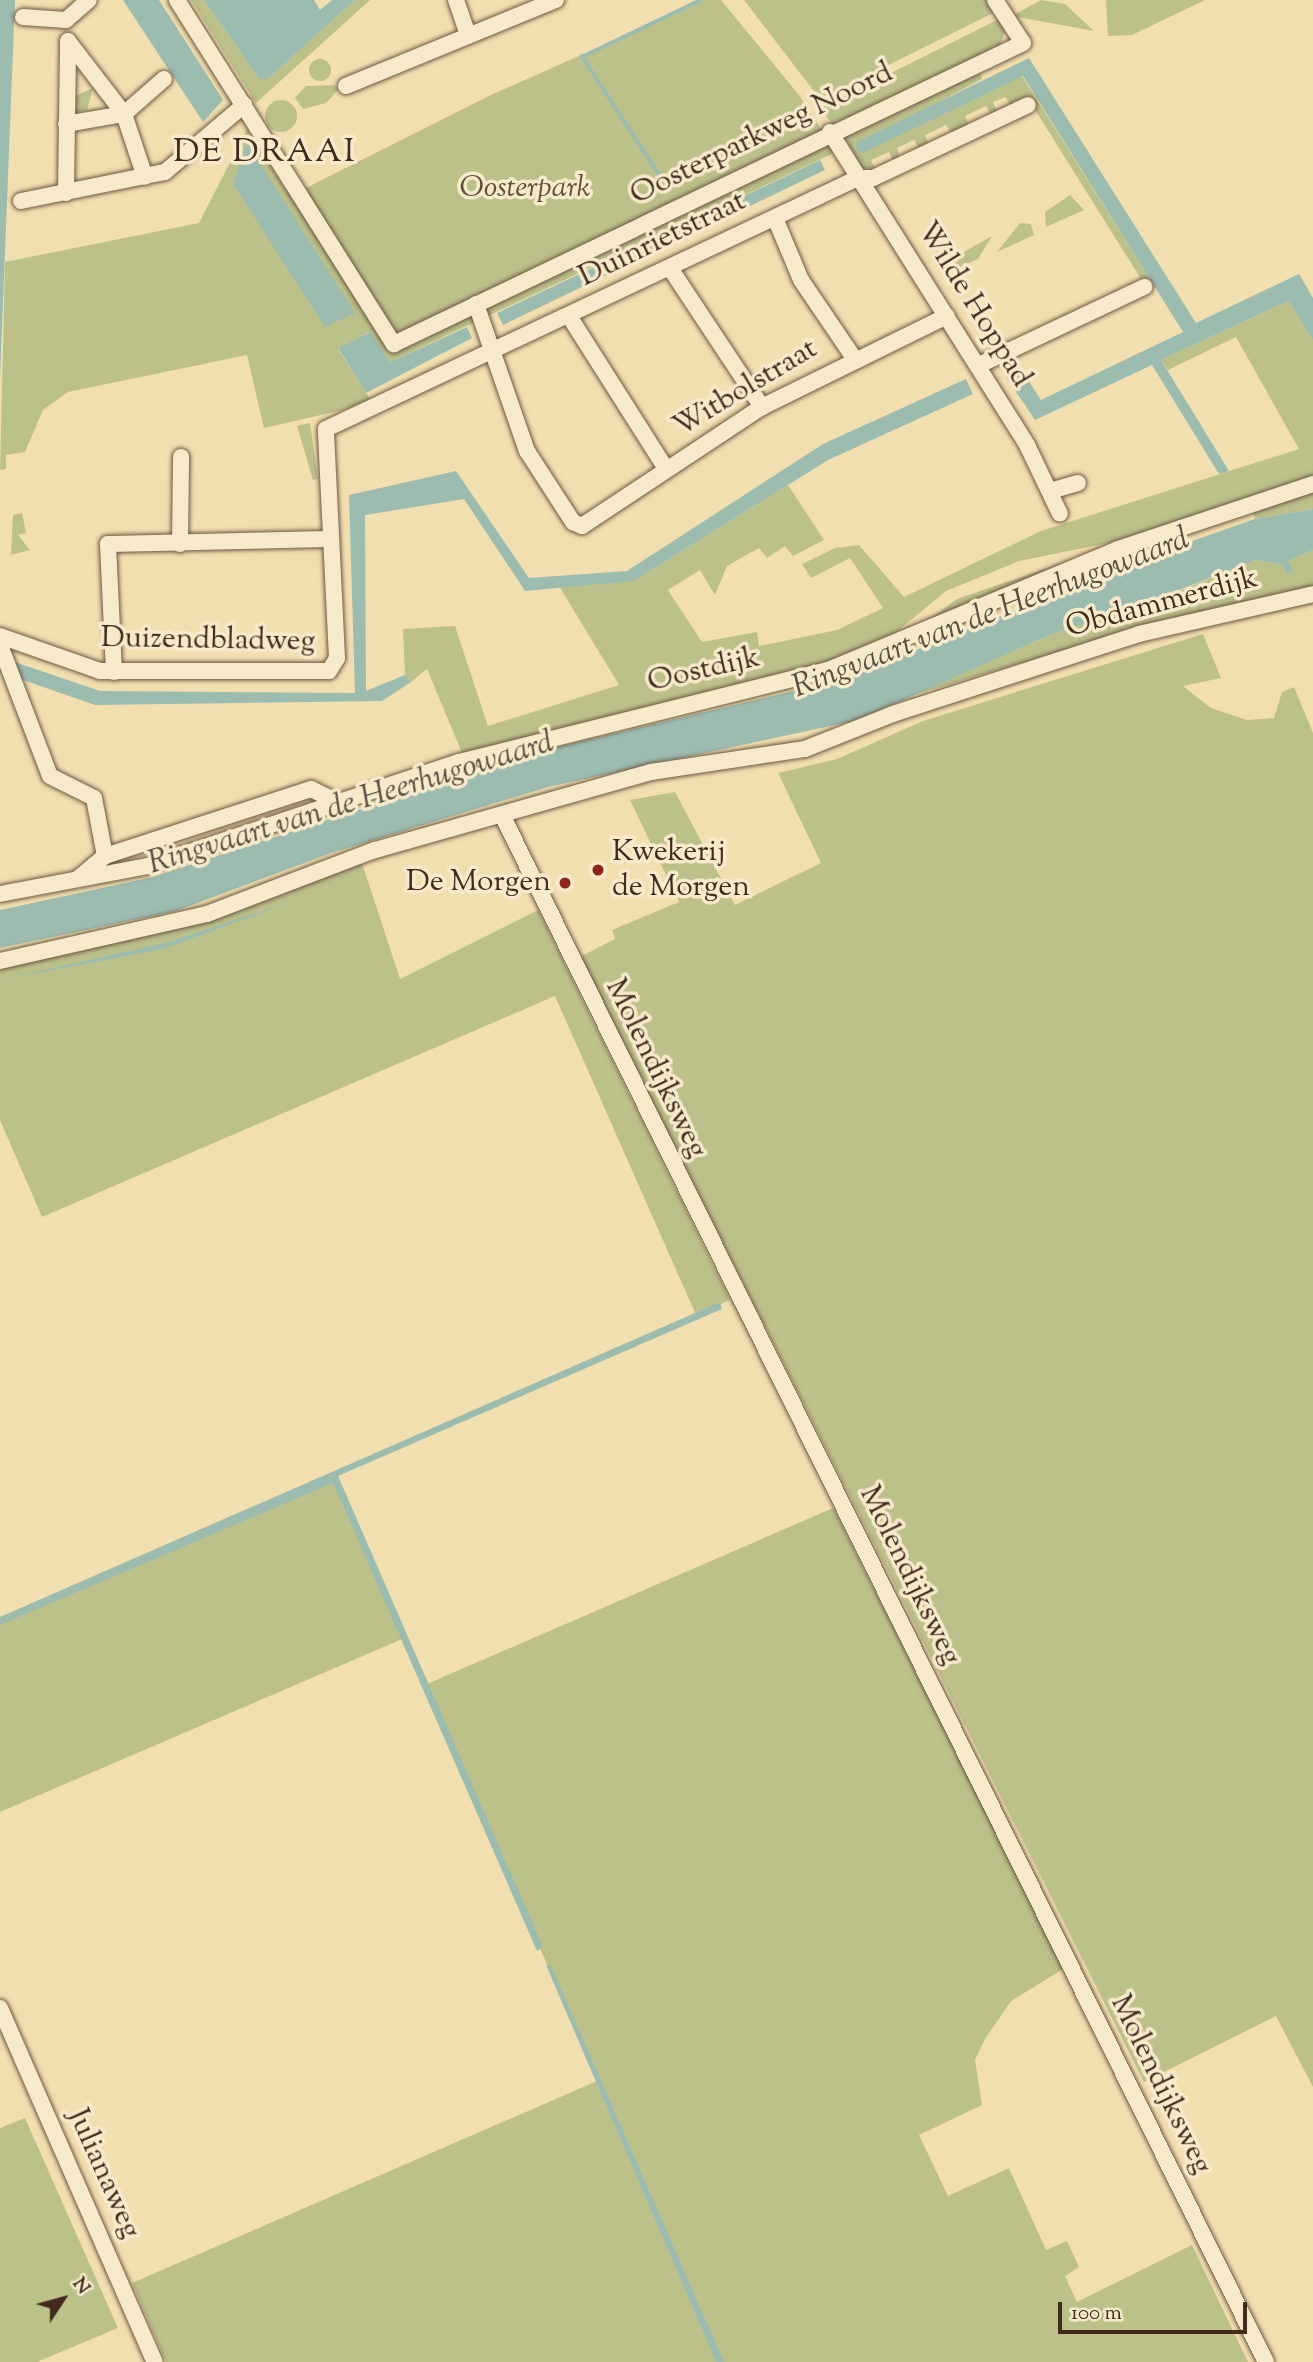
<!DOCTYPE html>
<style>
body{margin:0}
#map{position:relative;width:1313px;height:2362px;overflow:hidden;background:#f2dfaf;font-family:"Sorts Mill Goudy",serif}
div>[style]{position:absolute}
[style*='--x']{left:calc(var(--x)*1px);top:calc(var(--y)*1px);width:calc(var(--w)*1px);rotate:calc(var(--a)*1deg)}
.green>*{inset:0;background:#bcc18a}
.round{border-radius:50%}
.water>*{inset:0;background:#9cbcb0}
.stream>*{height:3.5px;margin:-1.75px;padding:0 1.75px;transform-origin:1.75px;border-radius:1.75px;background:#9cbcb0}
.roads{filter:drop-shadow(0 0 2px #6d5842) drop-shadow(0 0 2px #6d5842)}
.minor>*{height:16px;margin:-8px;padding:0 8px;transform-origin:8px;border-radius:8px;background:#f7eacb}
.dots>*{width:19px;height:19px;translate:-50% -50%;box-sizing:border-box;border:4px solid #f7eacb;border-radius:50%}
span{translate:-50% -50%;white-space:nowrap;text-align:center;line-height:1.15;-webkit-text-stroke:7px #f7eacb;paint-order:stroke}
.street-label{font-size:30px;color:#412b1d}
.park-label{font-size:30px;color:#605038;font-style:italic}
.poi-label{font-size:30px;color:#412b1d}
.left{translate:0 -50%;text-align:left}
.right{translate:-100% -50%;text-align:right}
.water-label{font-size:32px;color:#584f42;font-style:italic}
.quarter-label{font-size:33px;color:#412b1d;letter-spacing:2px}
.north{position:absolute;left:28px;top:2264px;width:70px;height:70px;-webkit-text-stroke:5px #f7eacb;paint-order:stroke;rotate:54deg;font-size:19px;font-weight:700;line-height:28px;text-align:center;color:#412b1d}
.north::after{content:'';display:block;margin:auto;width:24px;height:32px;background:#412b1d;clip-path:polygon(50% 0,100% 100%,50% 72%,0 100%)}
.scale{position:absolute;left:1058px;top:2302px;width:189px;height:32px;box-sizing:border-box;border:4px solid #412b1d;border-top:0;padding-left:9px;font-size:21px;line-height:24px;white-space:nowrap;color:#412b1d;-webkit-text-stroke:5px #f7eacb;paint-order:stroke}
</style>
<div id="map">
<div class="green">
<div style="clip-path:polygon(191px 0,204px 0,259px 79px,268px 79px,355px 0,370px 0,256px 103px)"></div>
<div style="clip-path:polygon(705px 0,721px 0,799px 95px,836px 152px,390px 362px,369px 332px,338px 349px,370px 399px,343px 410px,264px 428px,247px 355px,68px 392px,43px 410px,25px 452px,6px 455px,6px 469px,0 470px,5px 262px,199px 223px,247px 129px,290px 196px,491px 95px)"></div>
<div style="clip-path:polygon(744px 0,987px 0,995px 12px,820px 99px)"></div>
<div style="clip-path:polygon(1041px 0,1065px 4px,1094px 31px,1012px 16px)"></div>
<div style="clip-path:polygon(1106px 0,1205px 0,1132px 35px,1108px 36px)"></div>
<div style="clip-path:polygon(999px 19px,1006px 29px,1000px 46px,834px 125px,819px 109px)"></div>
<div class="round" style="left:309px;top:59px;width:22px;height:22px"></div>
<div style="clip-path:polygon(979px 68px,982px 79px,855px 147px,863px 152px,1022px 76px,1155px 287px,1148px 290px,1027px 97px,1010px 105px,1006px 97px,993px 102px,997px 112px,991px 114px,986px 106px,965px 116px,969px 125px,951px 133px,946px 125px,925px 135px,929px 144px,919px 149px,914px 140px,897px 148px,900px 157px,893px 161px,889px 152px,871px 160px,875px 169px,861px 168px,844px 134px)"></div>
<div style="clip-path:polygon(335px 85px,338px 90px,326px 103px,303px 109px,295px 98px,306px 86px)"></div>
<div style="clip-path:polygon(93px 88px,87px 110px,75px 113px,73px 97px)"></div>
<div class="round" style="left:265px;top:100px;width:32px;height:32px"></div>
<div style="clip-path:polygon(1070px 195px,1084px 210px,1046px 227px,1045px 212px)"></div>
<div style="clip-path:polygon(1020px 223px,1031px 224px,1034px 235px,997px 252px)"></div>
<div style="clip-path:polygon(992px 236px,978px 259px,946px 273px,939px 266px)"></div>
<div style="clip-path:polygon(1288px 301px,1313px 340px,1313px 476px,1118px 541px,1019px 561px,946px 591px,888px 639px,834px 660px,462px 753px,427px 669px,411px 682px,405px 675px,403px 629px,455px 626px,488px 726px,619px 685px,559px 586px,634px 581px,788px 485px,824px 540px,793px 556px,785px 546px,767px 558px,759px 548px,727px 566px,715px 595px,700px 570px,668px 590px,702px 642px,757px 632px,759px 646px,837px 630px,883px 608px,850px 558px,811px 578px,802px 564px,835px 548px,859px 545px,904px 597px,1041px 531px,1299px 449px,1236px 337px,1168px 370px,1161px 360px)"></div>
<div style="clip-path:polygon(310px 423px,318px 479px,313px 480px,297px 426px)"></div>
<div style="clip-path:polygon(1313px 491px,1313px 509px,1255px 519px,1254px 513px)"></div>
<div style="clip-path:polygon(22px 513px,26px 533px,18px 535px,30px 550px,11px 555px,13px 515px)"></div>
<div style="clip-path:polygon(1313px 550px,1313px 588px,1166px 620px,913px 695px,1050px 635px,1120px 612px,1146px 613px,1166px 596px,1256px 560px,1282px 565px,1289px 574px,1288px 561px)"></div>
<div style="clip-path:polygon(1091px 553px,901px 640px,957px 599px)"></div>
<div style="clip-path:polygon(1203px 634px,1221px 678px,1183px 686px,1211px 708px,1247px 720px,1274px 718px,1282px 692px,1294px 687px,1313px 733px,1313px 2087px,1276px 2016px,1144px 2082px,580px 957px,615px 939px,612px 930px,679px 902px,630px 800px,675px 792px,735px 905px,821px 863px,778px 773px,837px 759px,923px 721px)"></div>
<div style="clip-path:polygon(362px 863px,400px 979px,538px 910px,730px 1300px,696px 1315px,555px 996px,42px 1217px,0 1120px,0 965px)"></div>
<div style="clip-path:polygon(333px 1474px,407px 1637px,0 1812px,0 1619px)"></div>
<div style="clip-path:polygon(833px 1508px,1065px 1968px,1011px 2001px,985px 2039px,975px 2060px,982px 2105px,919px 2135px,948px 2196px,1009px 2168px,1046px 2250px,1067px 2241px,1079px 2267px,1065px 2276px,1077px 2302px,1192px 2245px,1248px 2362px,166px 2362px,132px 2283px,597px 2081px,427px 1684px)"></div>
<div style="clip-path:polygon(25px 2118px,118px 2328px,37px 2362px,0 2362px,0 2128px)"></div>
</div>
<div class="water">
<div style="clip-path:polygon(0 0,15px 0,0 379px)"></div>
<div style="clip-path:polygon(123px 0,159px 0,223px 100px,203px 122px)"></div>
<div style="clip-path:polygon(204px 0,314px 0,320px 10px,332px 0,355px 0,268px 79px,259px 79px)"></div>
<div style="clip-path:polygon(1029px 58px,1196px 323px,1299px 274px,1313px 298px,1313px 340px,1288px 301px,1161px 360px,1229px 471px,1219px 474px,1152px 365px,1035px 420px,1006px 377px,1020px 368px,1041px 400px,1183px 332px,1023px 76px,863px 153px,856px 149px,857px 142px)"></div>
<div style="clip-path:polygon(245px 146px,249px 146px,355px 313px,325px 327px,233px 184px)"></div>
<div style="clip-path:polygon(820px 160px,825px 170px,503px 325px,497px 313px)"></div>
<div style="clip-path:polygon(467px 327px,472px 338px,366px 393px,338px 348px,370px 332px,390px 362px)"></div>
<div style="clip-path:polygon(966px 379px,973px 394px,828px 460px,634px 581px,525px 591px,464px 499px,365px 515px,366px 691px,405px 675px,411px 682px,382px 701px,95px 705px,0 672px,0 657px,100px 691px,355px 693px,349px 495px,456px 471px,529px 578px,627px 571px,823px 444px)"></div>
<div style="clip-path:polygon(1313px 509px,1313px 550px,1288px 561px,1293px 571px,1288px 574px,1282px 565px,1256px 560px,1166px 595px,1154px 612px,1120px 612px,1050px 635px,858px 720px,548px 787px,331px 853px,176px 911px,0 948px,0 910px,153px 877px,536px 752px,844px 679px,1155px 554px,1255px 519px)"></div>
<div style="clip-path:polygon(301px 898px,163px 949px,0 980px,169px 942px)"></div>
<div style="clip-path:polygon(720px 1302px,722px 1309px,338px 1476px,543px 1947px,537px 1951px,333px 1483px,0 1625px,0 1617px)"></div>
<div style="clip-path:polygon(546px 1965px,551px 1966px,724px 2362px,716px 2362px)"></div>
</div>
<div class="stream">
<div style="--x:659;--y:175;--w:141;--a:-123.1"></div>
<div style="--x:582;--y:57;--w:132;--a:-25.6"></div>
</div>
<div class="roads">
<div class="minor">
<div style="--x:177;--y:0;--w:407;--a:57.8"></div>
<div style="--x:394;--y:344;--w:697;--a:-25.57"></div>
<div style="--x:1023;--y:43;--w:51;--a:-123.1"></div>
<div style="--x:456;--y:0;--w:34;--a:71"></div>
<div style="--x:23;--y:17;--w:43;--a:4"></div>
<div style="--x:66;--y:20;--w:30;--a:-41"></div>
<div style="--x:346;--y:86;--w:227;--a:-22.3"></div>
<div style="--x:66;--y:124;--w:59;--a:-9.8"></div>
<div style="--x:124;--y:114;--w:53;--a:-41.2"></div>
<div style="--x:830;--y:132;--w:370;--a:57.8"></div>
<div style="--x:1027;--y:445;--w:76;--a:64.4"></div>
<div style="--x:66;--y:193;--w:152;--a:-89.2"></div>
<div style="--x:68;--y:41;--w:92;--a:52.5"></div>
<div style="--x:124;--y:114;--w:66;--a:71.6"></div>
<div style="--x:21;--y:201;--w:147;--a:-11.4"></div>
<div style="--x:165;--y:172;--w:104;--a:-40.3"></div>
<div style="--x:775;--y:218;--w:67;--a:67.2"></div>
<div style="--x:801;--y:280;--w:94;--a:55.8"></div>
<div style="--x:670;--y:268;--w:167;--a:56.5"></div>
<div style="--x:476;--y:304;--w:156;--a:70.9"></div>
<div style="--x:527;--y:451;--w:85;--a:57.1"></div>
<div style="--x:573;--y:522;--w:10;--a:24"></div>
<div style="--x:582;--y:526;--w:216;--a:-33.5"></div>
<div style="--x:762;--y:407;--w:206;--a:-26.2"></div>
<div style="--x:569;--y:316;--w:181;--a:57.6"></div>
<div style="--x:979;--y:365;--w:183;--a:-25.3"></div>
<div style="--x:1050;--y:491;--w:29;--a:-16"></div>
<div style="--x:180;--y:544;--w:87;--a:-89.3"></div>
<div style="--x:0;--y:636;--w:106;--a:19.3"></div>
<div style="--x:100;--y:671;--w:229;--a:0"></div>
<div style="--x:329;--y:671;--w:15;--a:-58"></div>
<div style="--x:337;--y:658;--w:229;--a:-92.8"></div>
<div style="--x:326;--y:429;--w:588;--a:-25.26"></div>
<div style="--x:858;--y:178;--w:15;--a:0"></div>
<div style="--x:873;--y:178;--w:171;--a:-25.2"></div>
<div style="--x:0;--y:645;--w:140;--a:69.1"></div>
<div style="--x:50;--y:776;--w:49;--a:26.6"></div>
<div style="--x:94;--y:798;--w:59;--a:79.3"></div>
<div style="--x:105;--y:856;--w:35;--a:140"></div>
<div style="--x:114;--y:672;--w:128;--a:-92.7"></div>
<div style="--x:108;--y:544;--w:222;--a:-1.3"></div>
<div style="--x:502;--y:815;--w:1725;--a:63.72"></div>
<div style="--x:105;--y:856;--w:217;--a:-18"></div>
<div style="--x:311;--y:789;--w:28;--a:26"></div>
<div style="--x:0;--y:894;--w:151;--a:-10.7"></div>
<div style="--x:148;--y:866;--w:328;--a:-18.5"></div>
<div style="--x:459;--y:762;--w:380;--a:-14"></div>
<div style="--x:828;--y:670;--w:314;--a:-22.6"></div>
<div style="--x:1118;--y:549;--w:206;--a:-18.4"></div>
<div style="--x:0;--y:961;--w:212;--a:-12.8"></div>
<div style="--x:207;--y:914;--w:180;--a:-20.9"></div>
<div style="--x:375;--y:850;--w:287;--a:-15.8"></div>
<div style="--x:651;--y:772;--w:156;--a:-8.5"></div>
<div style="--x:805;--y:749;--w:95;--a:-21.7"></div>
<div style="--x:893;--y:714;--w:259;--a:-18"></div>
<div style="--x:1139;--y:634;--w:179;--a:-12.9"></div>
<div style="--x:0;--y:2008;--w:386;--a:66.4"></div>
</div>
</div>
<div class="dots">
<div style="left:598px;top:870px;background:#8f2418"></div>
<div style="left:565px;top:883px;background:#8f2418"></div>
</div>
<div class="street-label">
<span style="left:762px;top:135px;rotate:-26deg">Oosterparkweg Noord</span>
<span style="left:663px;top:240px;rotate:-26deg">Duinrietstraat</span>
<span style="left:973px;top:305px;rotate:58deg">Wilde Hoppad</span>
<span style="left:746px;top:389px;rotate:-31deg">Witbolstraat</span>
<span style="left:1162px;top:604px;rotate:-15deg">Obdammerdijk</span>
<span style="left:208px;top:641px;rotate:1deg">Duizendbladweg</span>
<span style="left:704px;top:671px;rotate:-13deg">Oostdijk</span>
<span style="left:655px;top:1069px;rotate:64deg">Molendijksweg</span>
<span style="left:909px;top:1576px;rotate:64deg">Molendijksweg</span>
<span style="left:1160px;top:2085px;rotate:64deg">Molendijksweg</span>
<span style="left:103px;top:2174px;rotate:66deg">Julianaweg</span>
</div>
<div class="park-label">
<span style="left:525px;top:189px">Oosterpark</span>
</div>
<div class="poi-label">
<span class="left" style="left:612px;top:870px">Kwekerij<br>de Morgen</span>
<span class="right" style="left:551px;top:883px">De Morgen</span>
</div>
<div class="water-label">
<span style="left:991px;top:614px;rotate:-21deg">Ringvaart van de Heerhugowaard</span>
<span style="left:351px;top:804px;rotate:-17deg">Ringvaart van de Heerhugowaard</span>
</div>
<div class="quarter-label">
<span style="left:265px;top:154px">DE DRAAI</span>
</div>
<div class="north">N</div>
<div class="scale">100 m</div>
</div>
